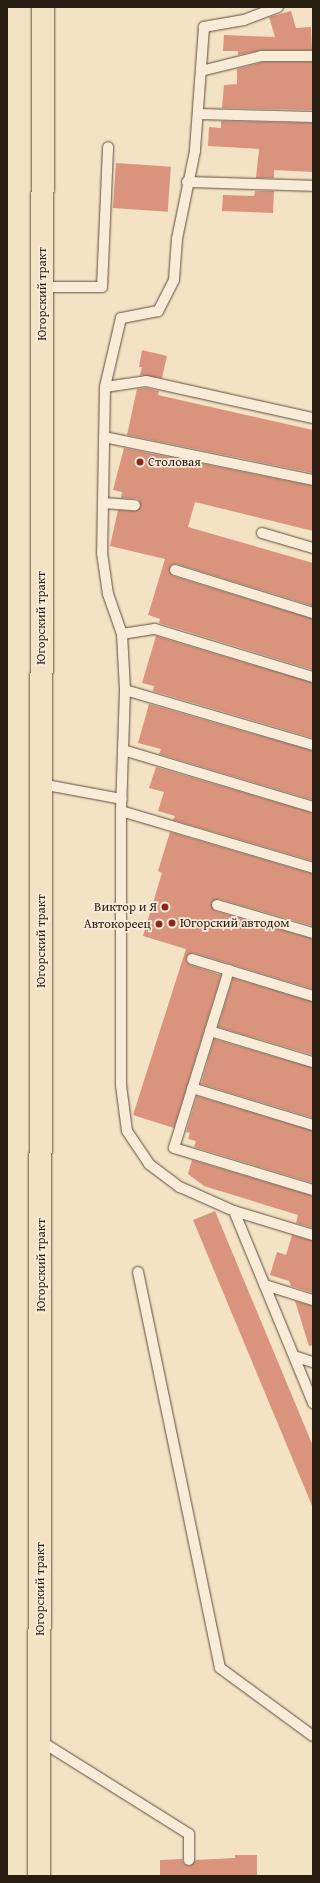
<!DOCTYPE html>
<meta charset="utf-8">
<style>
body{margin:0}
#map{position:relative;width:320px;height:1883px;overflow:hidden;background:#f4e2c4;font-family:"Gentium Book Plus",serif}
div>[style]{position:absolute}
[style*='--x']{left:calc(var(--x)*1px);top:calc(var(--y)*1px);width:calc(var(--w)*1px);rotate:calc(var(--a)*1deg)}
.building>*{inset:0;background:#da947e;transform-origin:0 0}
.roads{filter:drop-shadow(0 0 1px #5c4e3e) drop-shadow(0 0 1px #5c4e3e)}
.lane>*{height:10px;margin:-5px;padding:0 5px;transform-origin:5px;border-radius:5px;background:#f8ecd9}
.primary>*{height:22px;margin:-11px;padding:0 11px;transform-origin:11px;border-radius:11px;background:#f4e2c4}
.dots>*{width:11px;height:11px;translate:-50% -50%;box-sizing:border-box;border:2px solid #f8ecd9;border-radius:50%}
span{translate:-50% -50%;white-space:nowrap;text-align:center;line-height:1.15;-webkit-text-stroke:3.5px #f8ecd9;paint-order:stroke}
.street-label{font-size:13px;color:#291c11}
.poi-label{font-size:13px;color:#291c11}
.left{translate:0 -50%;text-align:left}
.right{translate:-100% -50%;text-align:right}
.frame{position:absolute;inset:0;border:8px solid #291c11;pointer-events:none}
</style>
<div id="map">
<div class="building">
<div style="clip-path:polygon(291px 11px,296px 28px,311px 27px,312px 50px,262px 50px,238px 55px,238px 51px,223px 51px,224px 35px,275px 37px,269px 17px)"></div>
<div style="clip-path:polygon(263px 62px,312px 62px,313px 110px,222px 108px,224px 85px,237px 84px,237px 69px)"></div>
<div style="clip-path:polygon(221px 121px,313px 123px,313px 172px,274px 170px,274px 178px,256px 178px,259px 149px,208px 146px,209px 127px,221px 128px)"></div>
<div style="left:116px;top:163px;width:55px;height:45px;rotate:4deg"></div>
<div style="clip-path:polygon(255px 191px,274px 191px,273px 213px,222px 211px,223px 195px,254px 196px)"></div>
<div style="clip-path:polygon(142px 350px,167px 356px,162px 378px,140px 375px,142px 367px,139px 367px)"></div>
<div style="clip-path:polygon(146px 388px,159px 391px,158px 395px,313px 430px,313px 473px,127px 435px,137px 389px)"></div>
<div style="clip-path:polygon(124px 448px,313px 486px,313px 531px,195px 502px,188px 527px,313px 563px,313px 606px,177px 564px,171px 565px,169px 571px,173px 576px,313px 619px,313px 670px,159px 623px,160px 619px,148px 615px,165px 559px,110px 546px,118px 510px,135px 511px,141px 506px,138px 499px,121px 498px,122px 492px,113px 490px)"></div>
<div style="clip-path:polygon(156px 636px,313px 683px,313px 738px,153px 691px,154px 686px,142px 683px)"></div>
<div style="clip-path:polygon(149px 704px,313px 751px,313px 800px,159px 754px,161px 749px,138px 743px)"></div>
<div style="clip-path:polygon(156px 767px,313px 813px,313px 861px,173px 820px,175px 816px,158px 811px,164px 792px,149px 788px)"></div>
<div style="clip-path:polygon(170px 832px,313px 874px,313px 926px,219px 899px,211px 903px,215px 911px,313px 939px,313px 989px,194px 953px,187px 955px,186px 961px,190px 965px,221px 975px,174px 1128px,133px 1115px,186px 949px,143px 936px,162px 873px,158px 871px)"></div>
<div style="clip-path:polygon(233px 978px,313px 1002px,313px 1055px,218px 1027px)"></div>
<div style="clip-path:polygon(214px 1039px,313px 1068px,313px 1118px,201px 1084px)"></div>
<div style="clip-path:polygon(197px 1096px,313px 1131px,313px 1183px,194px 1147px,196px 1141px,188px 1139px,190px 1133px,186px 1132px)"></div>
<div style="clip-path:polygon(192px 1160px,313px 1196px,313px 1228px,296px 1223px,298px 1215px,204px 1186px,188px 1174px)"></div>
<div style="clip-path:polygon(215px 1211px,313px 1446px,313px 1508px,193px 1220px)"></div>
<div style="clip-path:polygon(292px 1235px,313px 1241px,313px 1293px,291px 1286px,289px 1281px,270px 1275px,277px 1252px,286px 1255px)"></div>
<div style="clip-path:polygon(295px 1301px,313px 1306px,313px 1345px,309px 1346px)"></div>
<div style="clip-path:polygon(235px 1855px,257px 1855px,257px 1876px,160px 1876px,160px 1860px,182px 1859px,184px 1864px,189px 1866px,196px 1860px,235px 1858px)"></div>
</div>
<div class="roads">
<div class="lane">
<div style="--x:278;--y:7;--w:36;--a:159"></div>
<div style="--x:244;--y:20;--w:41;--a:170.1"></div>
<div style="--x:204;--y:27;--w:124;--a:94.2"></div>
<div style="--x:195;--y:151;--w:90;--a:101.6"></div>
<div style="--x:177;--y:239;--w:41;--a:94.2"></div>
<div style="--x:174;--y:280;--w:35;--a:117"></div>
<div style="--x:158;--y:311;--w:38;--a:169"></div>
<div style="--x:121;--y:318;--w:71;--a:103.1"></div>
<div style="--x:105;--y:387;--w:166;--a:91"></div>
<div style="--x:102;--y:553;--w:41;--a:81.7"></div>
<div style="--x:108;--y:594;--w:42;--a:70.7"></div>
<div style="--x:122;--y:634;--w:56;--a:86.9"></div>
<div style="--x:125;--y:690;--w:121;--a:91.9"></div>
<div style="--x:121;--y:811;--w:274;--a:90"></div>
<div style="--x:121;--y:1085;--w:46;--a:82.6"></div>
<div style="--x:127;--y:1131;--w:40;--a:56"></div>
<div style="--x:149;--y:1164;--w:39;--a:37"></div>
<div style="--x:180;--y:1187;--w:59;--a:24"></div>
<div style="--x:234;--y:1211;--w:83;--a:16.9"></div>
<div style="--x:201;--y:71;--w:63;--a:-13.8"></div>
<div style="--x:262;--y:56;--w:51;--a:0"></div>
<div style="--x:198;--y:114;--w:115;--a:1.5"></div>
<div style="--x:187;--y:182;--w:126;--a:1.8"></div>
<div style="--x:42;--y:287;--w:60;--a:0"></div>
<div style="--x:102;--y:287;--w:140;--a:-87.5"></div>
<div style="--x:105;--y:387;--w:41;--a:-8.3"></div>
<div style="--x:146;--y:381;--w:171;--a:12.5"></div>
<div style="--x:104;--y:437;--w:213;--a:11.6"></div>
<div style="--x:103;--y:503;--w:32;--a:4"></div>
<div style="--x:262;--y:533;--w:53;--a:16.4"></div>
<div style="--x:175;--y:570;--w:145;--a:17.3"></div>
<div style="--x:122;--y:634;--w:33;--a:-9"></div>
<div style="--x:155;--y:629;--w:165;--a:16.9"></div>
<div style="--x:125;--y:690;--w:196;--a:16.3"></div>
<div style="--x:123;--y:750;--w:198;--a:16.7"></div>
<div style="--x:41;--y:784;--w:82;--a:10.5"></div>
<div style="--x:121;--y:811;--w:200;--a:16.5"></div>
<div style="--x:217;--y:905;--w:100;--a:16.3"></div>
<div style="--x:192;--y:959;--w:127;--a:17"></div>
<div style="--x:229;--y:970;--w:186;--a:107.2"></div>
<div style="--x:174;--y:1148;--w:145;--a:16.8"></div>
<div style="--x:210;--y:1031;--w:108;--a:16.8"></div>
<div style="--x:192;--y:1088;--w:127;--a:17"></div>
<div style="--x:234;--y:1211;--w:208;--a:67.6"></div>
<div style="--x:138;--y:1272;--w:404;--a:78.3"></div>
<div style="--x:220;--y:1668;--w:115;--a:36.2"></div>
<div style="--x:265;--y:1285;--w:50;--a:17.4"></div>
<div style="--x:294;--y:1356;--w:20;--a:18"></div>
<div style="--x:39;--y:1740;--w:177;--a:32.1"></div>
<div style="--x:189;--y:1834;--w:26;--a:90"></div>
</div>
<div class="primary">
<div style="--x:39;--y:1876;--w:1869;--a:-89.88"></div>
</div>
</div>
<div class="dots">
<div style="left:140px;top:462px;background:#8f2418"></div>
<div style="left:165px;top:907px;background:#8f2418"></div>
<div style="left:172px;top:923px;background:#8f2418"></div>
<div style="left:159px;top:924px;background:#8f2418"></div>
</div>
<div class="street-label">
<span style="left:42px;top:294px;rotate:-90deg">Югорский тракт</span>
<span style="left:41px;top:618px;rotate:-90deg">Югорский тракт</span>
<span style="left:41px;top:941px;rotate:-90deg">Югорский тракт</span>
<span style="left:41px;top:1265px;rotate:-90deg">Югорский тракт</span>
<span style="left:40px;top:1589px;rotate:-90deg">Югорский тракт</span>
</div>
<div class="poi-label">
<span class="left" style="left:148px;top:462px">Столовая</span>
<span class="right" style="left:157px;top:907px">Виктор и Я</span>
<span class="left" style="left:180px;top:923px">Югорский автодом</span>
<span class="right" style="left:151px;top:924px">Автокореец</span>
</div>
<div class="frame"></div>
</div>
